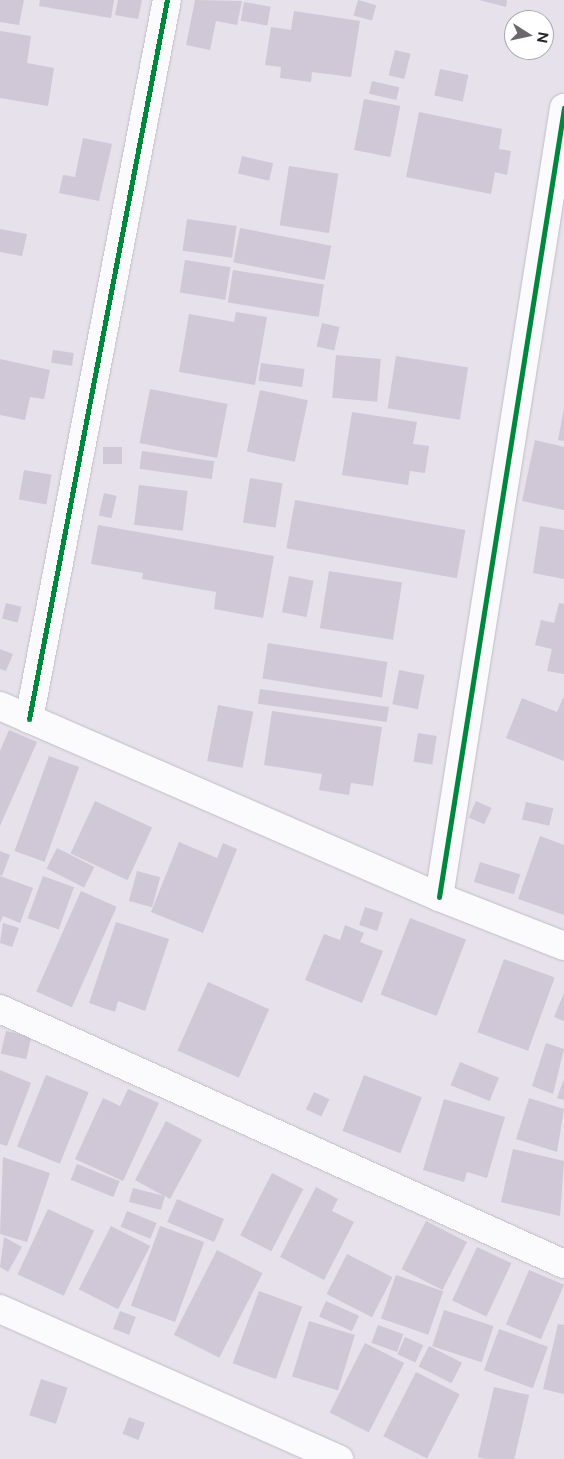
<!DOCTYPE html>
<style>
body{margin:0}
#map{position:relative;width:564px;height:1459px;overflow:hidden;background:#e6e1ea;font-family:"Public Sans",sans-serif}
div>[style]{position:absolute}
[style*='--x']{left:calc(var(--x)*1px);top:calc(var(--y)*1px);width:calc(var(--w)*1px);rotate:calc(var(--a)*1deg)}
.building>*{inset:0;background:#d0c8d6;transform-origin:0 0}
.roads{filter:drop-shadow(0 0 1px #c1bdc5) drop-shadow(0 0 1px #c1bdc5)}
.minor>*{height:28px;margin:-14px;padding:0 14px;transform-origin:14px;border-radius:14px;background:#fbfafc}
.tertiary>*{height:28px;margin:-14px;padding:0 14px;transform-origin:14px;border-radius:14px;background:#fbfafc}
.cycleway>*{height:5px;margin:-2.5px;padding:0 2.5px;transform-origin:2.5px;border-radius:2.5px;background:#00873e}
span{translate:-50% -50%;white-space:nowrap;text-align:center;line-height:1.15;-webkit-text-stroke:4px #fff;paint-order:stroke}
.north{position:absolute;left:504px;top:10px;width:50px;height:50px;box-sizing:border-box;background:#fff;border:1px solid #a9a8ab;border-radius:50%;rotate:100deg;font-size:14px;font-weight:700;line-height:20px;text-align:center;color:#29262c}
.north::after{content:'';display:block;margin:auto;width:18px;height:22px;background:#6b676e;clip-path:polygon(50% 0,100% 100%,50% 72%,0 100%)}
</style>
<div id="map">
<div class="building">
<div style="clip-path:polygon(0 0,24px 0,19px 25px,0 22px)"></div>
<div style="clip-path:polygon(40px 0,114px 0,111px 18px,39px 6px)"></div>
<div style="clip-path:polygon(118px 0,142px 0,138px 19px,115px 15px)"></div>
<div style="clip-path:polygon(195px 0,242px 1px,237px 25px,216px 21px,210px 50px,186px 45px)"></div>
<div style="left:358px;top:0;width:19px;height:16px;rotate:16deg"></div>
<div style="clip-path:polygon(479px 0,507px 0,506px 7px)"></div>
<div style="left:244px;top:2px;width:27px;height:19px;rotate:10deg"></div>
<div style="clip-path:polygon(294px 11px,360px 21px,351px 77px,312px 72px,311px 82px,280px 78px,281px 67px,265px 65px,271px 27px,291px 30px)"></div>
<div style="clip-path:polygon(0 31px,31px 36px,27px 63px,54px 68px,48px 106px,0 98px)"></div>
<div style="left:395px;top:50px;width:16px;height:26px;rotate:14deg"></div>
<div style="left:440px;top:69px;width:29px;height:27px;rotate:12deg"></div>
<div style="left:372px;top:81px;width:28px;height:13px;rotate:13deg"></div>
<div style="left:364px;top:99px;width:37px;height:52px;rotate:11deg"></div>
<div style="clip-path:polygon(419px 112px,502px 129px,499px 149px,511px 151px,507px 175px,495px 172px,491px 194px,406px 177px)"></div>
<div style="clip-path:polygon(83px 138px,112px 144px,99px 201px,59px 193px,63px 175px,75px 177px)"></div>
<div style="left:242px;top:156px;width:32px;height:18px;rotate:13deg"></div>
<div style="left:289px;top:166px;width:50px;height:60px;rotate:9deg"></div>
<div style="left:187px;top:219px;width:50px;height:32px;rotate:8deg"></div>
<div style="left:240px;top:228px;width:93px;height:35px;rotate:11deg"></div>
<div style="clip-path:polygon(0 229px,27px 234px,22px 256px,0 252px)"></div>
<div style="left:185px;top:260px;width:46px;height:33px;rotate:9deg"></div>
<div style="left:233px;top:270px;width:92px;height:33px;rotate:9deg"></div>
<div style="clip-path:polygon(236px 312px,267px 317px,255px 385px,179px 372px,189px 314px,234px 322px)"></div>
<div style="left:322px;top:323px;width:18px;height:24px;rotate:13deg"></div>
<div style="left:53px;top:350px;width:21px;height:13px;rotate:8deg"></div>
<div style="left:336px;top:355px;width:45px;height:43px;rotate:5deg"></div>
<div style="left:396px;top:356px;width:73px;height:53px;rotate:9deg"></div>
<div style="clip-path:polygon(0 359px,50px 370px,44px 399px,30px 397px,25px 420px,0 415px)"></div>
<div style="left:261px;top:363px;width:44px;height:18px;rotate:8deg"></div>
<div style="left:150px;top:389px;width:79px;height:55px;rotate:11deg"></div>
<div style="left:260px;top:390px;width:49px;height:63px;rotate:12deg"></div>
<div style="clip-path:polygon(564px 408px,564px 441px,558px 440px)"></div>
<div style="clip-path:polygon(352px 412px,417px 422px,413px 444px,429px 446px,425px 473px,410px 471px,408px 485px,342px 475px)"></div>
<div style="clip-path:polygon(535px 440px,564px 447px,564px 510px,522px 501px)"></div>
<div style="left:103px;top:447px;width:19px;height:17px"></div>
<div style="left:142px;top:451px;width:73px;height:18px;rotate:8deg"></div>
<div style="left:24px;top:470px;width:28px;height:30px;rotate:10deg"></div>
<div style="left:250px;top:478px;width:33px;height:45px;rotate:9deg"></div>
<div style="left:139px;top:485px;width:49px;height:40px;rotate:7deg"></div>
<div style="left:104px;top:493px;width:13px;height:23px;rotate:13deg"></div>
<div style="left:295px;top:500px;width:173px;height:49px;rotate:10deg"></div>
<div style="clip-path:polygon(98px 525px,274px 556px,263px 618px,214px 609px,216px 592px,142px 579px,143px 573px,91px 564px)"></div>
<div style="clip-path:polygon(540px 526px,564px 530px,564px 579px,533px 573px)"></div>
<div style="left:329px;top:571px;width:74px;height:58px;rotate:9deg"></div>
<div style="left:289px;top:576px;width:25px;height:37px;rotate:11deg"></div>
<div style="left:6px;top:603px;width:16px;height:16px;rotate:14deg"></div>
<div style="clip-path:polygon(559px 603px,564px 604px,564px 674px,547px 671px,552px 649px,535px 645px,541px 620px,554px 623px)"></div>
<div style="left:268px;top:643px;width:121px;height:36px;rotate:9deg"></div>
<div style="clip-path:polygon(0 649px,13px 654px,6px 671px,0 669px)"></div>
<div style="left:399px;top:670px;width:26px;height:35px;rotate:11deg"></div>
<div style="left:260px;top:689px;width:130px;height:15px;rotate:8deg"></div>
<div style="clip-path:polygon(564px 696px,564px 761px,506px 738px,522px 698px,557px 712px)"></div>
<div style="left:218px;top:705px;width:36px;height:57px;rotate:11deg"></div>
<div style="clip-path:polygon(272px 711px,382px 727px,373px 786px,351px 783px,349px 795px,319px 790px,322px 774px,264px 765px)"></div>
<div style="clip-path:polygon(9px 730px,37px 742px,0 826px,0 751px)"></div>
<div style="left:418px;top:733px;width:19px;height:29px;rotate:9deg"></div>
<div style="left:49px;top:756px;width:32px;height:101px;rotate:20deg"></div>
<div style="left:95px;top:801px;width:63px;height:58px;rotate:25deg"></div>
<div style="left:476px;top:801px;width:17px;height:18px;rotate:24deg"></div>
<div style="left:526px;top:802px;width:28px;height:18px;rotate:13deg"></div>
<div style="clip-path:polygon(540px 836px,564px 845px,564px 915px,518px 899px)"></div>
<div style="clip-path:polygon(179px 842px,217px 858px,223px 843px,237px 849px,203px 933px,151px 912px)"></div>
<div style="left:57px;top:848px;width:42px;height:23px;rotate:27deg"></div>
<div style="clip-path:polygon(0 851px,10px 855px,2px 876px,0 875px)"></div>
<div style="left:480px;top:862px;width:42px;height:21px;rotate:17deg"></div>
<div style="left:137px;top:871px;width:24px;height:31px;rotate:15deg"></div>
<div style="clip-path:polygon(0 876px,33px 888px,20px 923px,3px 916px,0 923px)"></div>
<div style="left:43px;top:876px;width:33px;height:45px;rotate:20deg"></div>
<div style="left:81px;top:891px;width:39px;height:110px;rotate:24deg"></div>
<div style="left:365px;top:907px;width:19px;height:19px;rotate:18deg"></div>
<div style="left:410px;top:918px;width:60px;height:82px;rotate:21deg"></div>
<div style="clip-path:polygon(116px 922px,169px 939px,145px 1011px,118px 1001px,115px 1012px,89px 1003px)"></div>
<div style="clip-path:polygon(3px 923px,19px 928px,12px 947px,0 943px)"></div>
<div style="clip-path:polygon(345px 925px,364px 933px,360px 942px,383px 951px,362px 1003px,305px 980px,324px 934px,340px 940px)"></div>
<div style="left:504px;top:959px;width:54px;height:78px;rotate:20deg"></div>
<div style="left:208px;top:982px;width:67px;height:75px;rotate:24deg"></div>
<div style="clip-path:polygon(564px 993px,564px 1021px,554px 1017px)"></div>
<div style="left:6px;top:1031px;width:26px;height:23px;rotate:13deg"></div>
<div style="clip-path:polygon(546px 1043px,564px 1049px,553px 1094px,532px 1086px)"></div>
<div style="left:460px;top:1062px;width:42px;height:25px;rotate:22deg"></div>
<div style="clip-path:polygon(0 1070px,31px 1083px,7px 1146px,0 1144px)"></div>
<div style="left:46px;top:1075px;width:46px;height:77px;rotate:22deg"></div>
<div style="left:364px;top:1075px;width:62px;height:60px;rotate:21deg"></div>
<div style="clip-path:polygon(564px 1079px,564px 1100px,557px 1098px)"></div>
<div style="clip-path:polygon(128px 1089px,159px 1103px,123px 1181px,75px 1159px,103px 1098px,120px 1106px)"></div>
<div style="left:314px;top:1092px;width:17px;height:19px;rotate:25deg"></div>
<div style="clip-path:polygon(529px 1098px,564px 1109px,557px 1152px,516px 1139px)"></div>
<div style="clip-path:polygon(444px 1099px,505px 1117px,487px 1178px,467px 1172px,464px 1182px,423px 1170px)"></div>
<div style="clip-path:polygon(166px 1121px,202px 1140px,170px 1199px,165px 1196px,161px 1210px,129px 1202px,133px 1188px,164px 1196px,135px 1180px)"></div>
<div style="clip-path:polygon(513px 1149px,564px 1161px,560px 1216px,501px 1202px)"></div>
<div style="clip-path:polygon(3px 1157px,50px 1173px,27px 1242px,0 1234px)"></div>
<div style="left:77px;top:1164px;width:46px;height:17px;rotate:22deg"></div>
<div style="left:272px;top:1173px;width:35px;height:70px;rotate:27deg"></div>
<div style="clip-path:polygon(316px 1187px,338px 1199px,332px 1211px,354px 1222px,324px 1280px,280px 1257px)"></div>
<div style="left:177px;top:1199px;width:51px;height:25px;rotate:23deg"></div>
<div style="left:48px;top:1209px;width:51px;height:72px;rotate:25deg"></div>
<div style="left:127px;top:1211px;width:32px;height:17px;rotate:22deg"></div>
<div style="left:426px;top:1221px;width:46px;height:54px;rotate:27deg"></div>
<div style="left:111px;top:1226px;width:44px;height:71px;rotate:27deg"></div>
<div style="left:160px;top:1226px;width:47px;height:85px;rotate:20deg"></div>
<div style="clip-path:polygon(4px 1237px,22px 1247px,8px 1272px,0 1267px)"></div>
<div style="left:477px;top:1247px;width:38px;height:59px;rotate:25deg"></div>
<div style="left:217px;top:1250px;width:51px;height:95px;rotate:27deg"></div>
<div style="left:347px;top:1254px;width:51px;height:45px;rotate:27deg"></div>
<div style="left:529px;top:1270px;width:38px;height:59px;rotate:23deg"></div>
<div style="left:396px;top:1275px;width:50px;height:46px;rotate:19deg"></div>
<div style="left:259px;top:1291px;width:46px;height:77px;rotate:20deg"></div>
<div style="left:326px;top:1301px;width:36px;height:17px;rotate:24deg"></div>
<div style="left:444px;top:1310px;width:52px;height:38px;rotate:18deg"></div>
<div style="left:120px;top:1311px;width:17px;height:19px;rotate:21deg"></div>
<div style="left:309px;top:1321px;width:48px;height:58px;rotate:17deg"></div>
<div style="clip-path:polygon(558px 1324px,564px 1325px,564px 1394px,543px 1389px)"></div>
<div style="left:378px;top:1325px;width:27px;height:19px;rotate:20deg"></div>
<div style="left:499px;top:1329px;width:52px;height:44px;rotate:20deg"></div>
<div style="left:405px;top:1337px;width:20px;height:19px;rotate:24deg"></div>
<div style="left:365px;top:1343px;width:44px;height:78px;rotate:27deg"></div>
<div style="left:429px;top:1346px;width:37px;height:23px;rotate:27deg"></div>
<div style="left:416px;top:1372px;width:49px;height:72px;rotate:27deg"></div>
<div style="left:41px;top:1379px;width:28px;height:38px;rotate:18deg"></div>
<div style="left:494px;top:1387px;width:36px;height:72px;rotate:13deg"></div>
<div style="left:129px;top:1417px;width:17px;height:18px;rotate:21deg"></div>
</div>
<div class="roads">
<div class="minor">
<div style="--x:0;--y:706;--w:479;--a:23.5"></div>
<div style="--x:439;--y:897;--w:134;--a:21.4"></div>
<div style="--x:29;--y:719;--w:732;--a:-79.14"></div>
<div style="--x:439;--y:897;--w:799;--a:-81"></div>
<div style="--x:0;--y:1009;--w:619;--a:24.33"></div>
</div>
<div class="tertiary">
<div style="--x:0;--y:1309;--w:371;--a:23.9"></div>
</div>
</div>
<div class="cycleway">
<div style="--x:29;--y:719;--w:732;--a:-79.14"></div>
<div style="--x:439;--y:897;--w:799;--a:-81"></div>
</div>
<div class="north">N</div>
</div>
